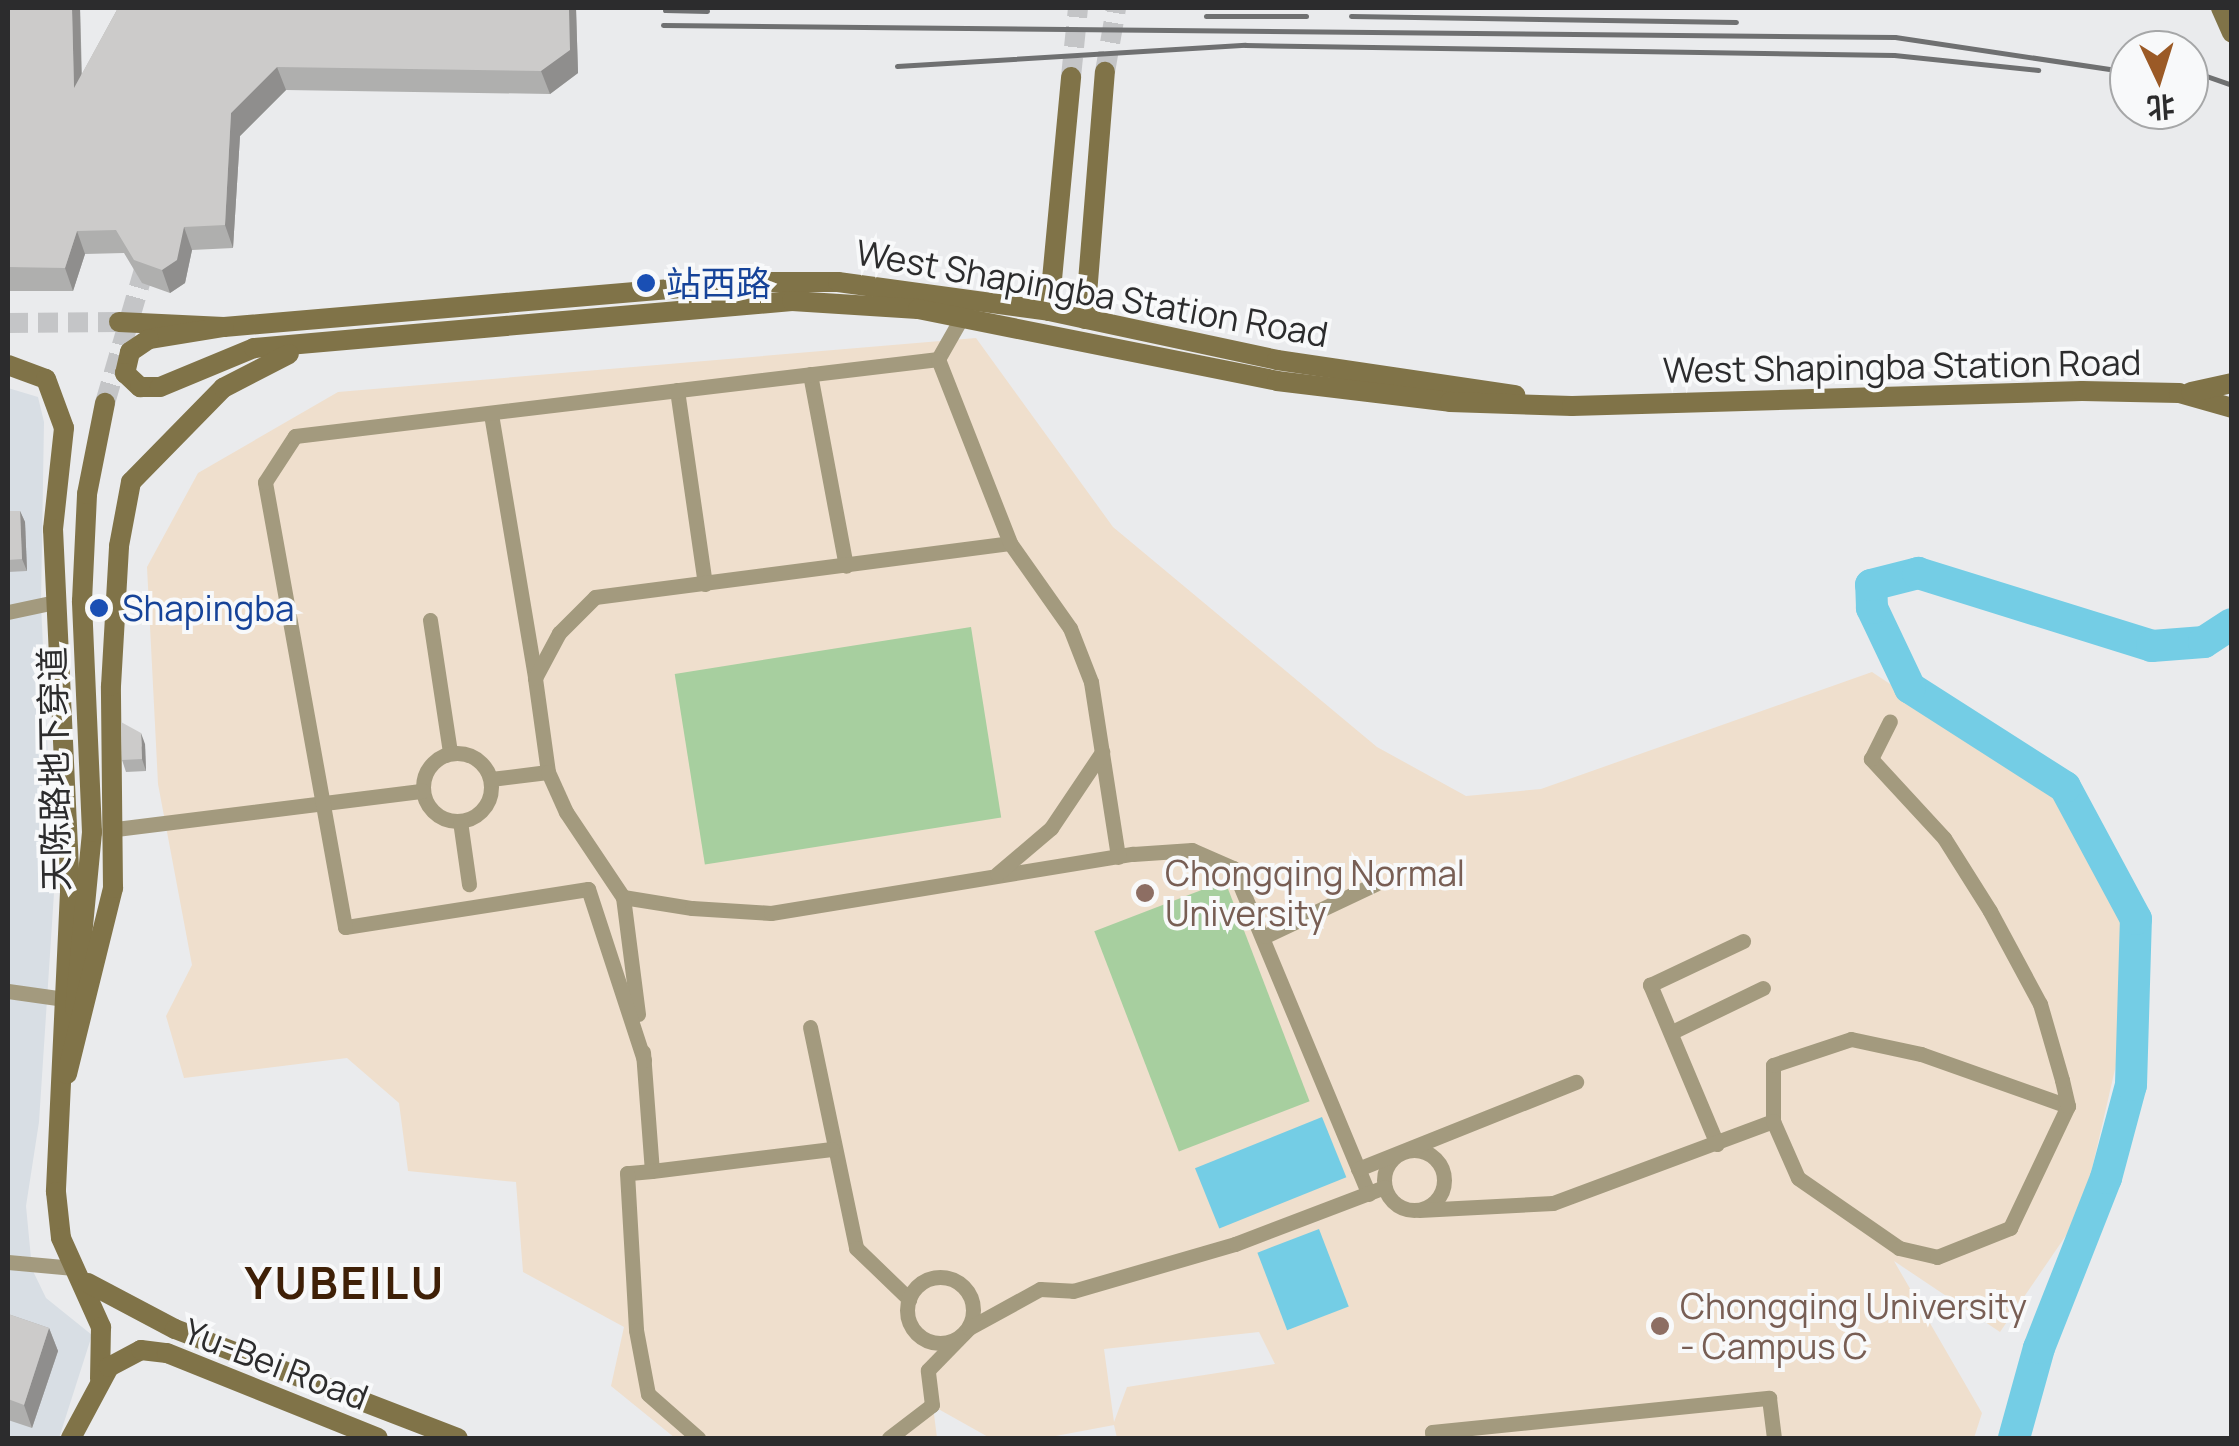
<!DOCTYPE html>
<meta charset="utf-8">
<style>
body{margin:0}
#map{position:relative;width:2239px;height:1446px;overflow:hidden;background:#eaebed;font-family:Manrope,"Noto Sans SC",sans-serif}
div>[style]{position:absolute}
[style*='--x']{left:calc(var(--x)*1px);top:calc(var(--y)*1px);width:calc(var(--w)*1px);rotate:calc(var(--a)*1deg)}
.built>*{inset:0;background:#d8dee4}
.education>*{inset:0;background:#efdfcd}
.green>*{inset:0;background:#a7cf9f;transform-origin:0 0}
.water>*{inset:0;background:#74cde5;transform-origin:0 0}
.river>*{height:32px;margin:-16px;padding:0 16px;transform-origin:16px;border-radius:16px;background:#74cde5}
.secondary-tunnel>*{height:20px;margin-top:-10px;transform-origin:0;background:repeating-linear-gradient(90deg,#c4c5c7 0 20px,transparent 0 30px)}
.street>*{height:15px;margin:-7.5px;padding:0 7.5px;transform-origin:7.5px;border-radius:7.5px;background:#a39a7e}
.street>.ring{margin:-7.5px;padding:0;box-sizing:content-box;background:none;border:15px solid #a39a7e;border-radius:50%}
.secondary>*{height:20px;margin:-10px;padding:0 10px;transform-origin:10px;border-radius:10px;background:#807348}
.rail>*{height:5px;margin:-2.5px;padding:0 2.5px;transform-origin:2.5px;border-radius:2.5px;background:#6f7071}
.wall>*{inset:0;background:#afafae}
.shaded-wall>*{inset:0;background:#8f8e8d}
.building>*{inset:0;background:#cccbca}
.dots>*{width:28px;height:28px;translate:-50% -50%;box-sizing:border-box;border:5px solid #f8f9fa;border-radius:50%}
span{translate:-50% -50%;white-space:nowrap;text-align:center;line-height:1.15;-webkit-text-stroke:8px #f8f9fa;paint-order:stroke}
.transit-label{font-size:35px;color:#164399}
.left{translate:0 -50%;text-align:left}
.street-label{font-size:35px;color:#2c2c2d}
.education-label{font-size:35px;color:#785e54}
.district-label{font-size:45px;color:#3f2007;font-weight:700;letter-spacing:2.5px}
.frame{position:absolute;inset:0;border:10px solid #2c2c2d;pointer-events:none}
.north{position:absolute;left:2109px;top:30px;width:100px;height:100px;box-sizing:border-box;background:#f8f9fa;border:2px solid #a6a7a8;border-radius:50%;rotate:176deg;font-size:28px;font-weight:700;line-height:40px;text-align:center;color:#2c2c2d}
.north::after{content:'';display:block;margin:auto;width:35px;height:45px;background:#9b5a26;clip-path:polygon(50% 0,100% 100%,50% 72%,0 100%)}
</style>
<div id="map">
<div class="built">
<div style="clip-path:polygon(8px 388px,38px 397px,44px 422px,41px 603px,54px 893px,39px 1122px,26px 1206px,32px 1269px,46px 1298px,92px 1335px,59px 1438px,8px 1438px)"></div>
</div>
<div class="education">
<div style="clip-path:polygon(evenodd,976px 338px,1113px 527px,1377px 747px,1466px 796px,1541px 789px,1872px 672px,2054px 793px,2123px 923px,2119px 1052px,2082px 1212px,2000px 1332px,1894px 1261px,1982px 1413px,1974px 1438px,1117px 1438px,1114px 1425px,1045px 1438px,990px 1438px,933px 1406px,937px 1438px,675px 1438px,611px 1386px,624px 1327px,523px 1272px,516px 1182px,408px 1171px,399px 1103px,347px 1058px,184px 1078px,166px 1016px,192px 965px,158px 784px,147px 567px,198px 473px,338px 392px,976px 338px,1259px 1332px,1275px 1364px,1127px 1387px,1114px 1422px,1104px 1349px,1259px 1332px)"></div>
</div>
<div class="green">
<div style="left:971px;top:627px;width:193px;height:300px;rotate:81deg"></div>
<div style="left:1225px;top:881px;width:236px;height:140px;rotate:69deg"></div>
</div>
<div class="water">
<div style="left:1322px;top:1117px;width:65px;height:137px;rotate:68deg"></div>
<div style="left:1319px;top:1229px;width:83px;height:66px;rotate:69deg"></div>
</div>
<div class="river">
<div style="--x:2014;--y:1438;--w:93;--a:-74.5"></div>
<div style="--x:2039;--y:1348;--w:183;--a:-68.5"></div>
<div style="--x:2106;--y:1178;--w:96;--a:-75"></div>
<div style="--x:2131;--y:1085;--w:166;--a:-88.3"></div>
<div style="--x:2136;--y:919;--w:150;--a:-118.3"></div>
<div style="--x:2065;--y:787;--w:184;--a:-147.4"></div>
<div style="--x:1910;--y:688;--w:89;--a:-115.4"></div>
<div style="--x:1872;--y:608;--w:23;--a:-92"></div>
<div style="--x:1871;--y:585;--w:49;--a:-14.3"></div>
<div style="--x:1918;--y:573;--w:245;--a:17.3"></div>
<div style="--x:2152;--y:646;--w:52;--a:-4.4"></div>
<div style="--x:2204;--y:642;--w:33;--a:-33"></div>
</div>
<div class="secondary-tunnel">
<div style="--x:1105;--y:72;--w:65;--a:-80.2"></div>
<div style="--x:1071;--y:77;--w:69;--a:-84.2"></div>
<div style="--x:8;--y:323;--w:111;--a:-0.5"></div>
<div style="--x:105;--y:403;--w:153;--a:-73.7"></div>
</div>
<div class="street">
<div style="--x:938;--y:359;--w:48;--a:-60.3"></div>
<div style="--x:810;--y:374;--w:195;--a:79.4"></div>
<div style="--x:677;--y:390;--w:196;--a:81.8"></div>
<div style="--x:491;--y:414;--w:268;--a:80.5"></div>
<div style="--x:8;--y:612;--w:48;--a:-12"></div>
<div style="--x:430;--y:620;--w:134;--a:81.4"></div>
<div class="ring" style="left:423px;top:753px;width:53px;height:53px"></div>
<div style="--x:548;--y:772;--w:95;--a:-97.9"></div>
<div style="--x:535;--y:678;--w:51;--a:-61.9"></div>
<div style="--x:559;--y:633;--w:51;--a:-45"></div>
<div style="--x:595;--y:597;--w:418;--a:-7.4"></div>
<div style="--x:1010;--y:543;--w:104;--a:54.8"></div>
<div style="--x:1070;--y:628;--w:58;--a:68.7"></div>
<div style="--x:1091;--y:682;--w:177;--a:81.2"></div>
<div style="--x:491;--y:779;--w:57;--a:-7"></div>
<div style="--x:548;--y:772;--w:44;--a:65.8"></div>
<div style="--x:566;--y:812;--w:102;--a:56.2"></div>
<div style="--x:623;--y:897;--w:70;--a:9.1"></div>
<div style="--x:692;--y:908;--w:79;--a:3.6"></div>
<div style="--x:771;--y:913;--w:367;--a:-9.3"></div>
<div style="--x:1133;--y:854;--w:59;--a:-3.9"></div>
<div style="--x:1192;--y:850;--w:45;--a:23.7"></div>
<div style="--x:1233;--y:868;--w:353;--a:67.4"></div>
<div style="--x:460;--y:821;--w:64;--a:81.9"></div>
<div style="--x:116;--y:829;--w:309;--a:-7.1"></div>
<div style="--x:997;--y:874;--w:71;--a:-40.4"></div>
<div style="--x:1051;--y:828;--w:92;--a:-56.1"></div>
<div style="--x:623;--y:897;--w:118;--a:82.7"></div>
<div style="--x:1265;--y:936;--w:122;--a:-25.3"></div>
<div style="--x:8;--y:991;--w:57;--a:8.1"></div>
<div style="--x:810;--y:1027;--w:226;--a:78.2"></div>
<div style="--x:856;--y:1248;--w:74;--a:43.9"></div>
<div style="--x:1672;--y:1032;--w:101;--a:-25.8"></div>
<div style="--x:643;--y:1052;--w:119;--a:85.7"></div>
<div style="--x:652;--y:1171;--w:181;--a:-7"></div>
<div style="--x:644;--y:1060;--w:180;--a:-108.1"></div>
<div style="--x:588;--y:889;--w:246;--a:171.1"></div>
<div style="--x:345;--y:927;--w:452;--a:-100.2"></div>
<div style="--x:265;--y:482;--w:55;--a:-56.9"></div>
<div style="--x:295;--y:436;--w:648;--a:-6.83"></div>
<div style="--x:938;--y:359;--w:198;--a:68.6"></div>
<div style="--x:1773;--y:1121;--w:56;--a:-90"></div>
<div style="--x:1773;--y:1065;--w:82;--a:-18.4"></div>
<div style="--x:1851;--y:1039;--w:72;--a:12.1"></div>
<div style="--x:1921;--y:1054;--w:156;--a:19.5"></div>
<div style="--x:1717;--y:1144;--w:173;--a:-112.8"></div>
<div style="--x:1650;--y:985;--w:103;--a:-25.3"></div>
<div class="ring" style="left:1384px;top:1150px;width:45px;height:45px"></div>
<div style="--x:1358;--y:1169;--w:235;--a:-21.8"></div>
<div style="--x:652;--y:1171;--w:25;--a:175"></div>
<div style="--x:627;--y:1173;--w:157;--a:86.7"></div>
<div style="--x:636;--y:1330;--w:65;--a:79.4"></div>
<div style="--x:648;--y:1394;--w:67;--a:41.3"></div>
<div style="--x:1419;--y:1210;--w:134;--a:-3"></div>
<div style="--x:1553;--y:1203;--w:235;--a:-20.4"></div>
<div style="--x:1773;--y:1121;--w:62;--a:66.3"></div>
<div style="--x:1798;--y:1178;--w:123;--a:34.7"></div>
<div style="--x:1899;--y:1248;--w:39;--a:13"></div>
<div style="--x:1937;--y:1257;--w:79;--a:-21.7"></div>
<div style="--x:2010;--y:1228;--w:135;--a:-64.6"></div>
<div style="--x:2068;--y:1106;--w:27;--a:-103"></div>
<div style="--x:2062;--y:1080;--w:79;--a:-106.1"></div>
<div style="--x:2040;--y:1004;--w:106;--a:-118.3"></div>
<div style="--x:1990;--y:911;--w:86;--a:-122.2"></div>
<div style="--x:1944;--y:838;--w:108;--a:-132.7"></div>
<div style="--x:1871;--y:759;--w:42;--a:-63.4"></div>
<div style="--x:8;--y:1262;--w:66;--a:5.2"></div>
<div class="ring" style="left:907px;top:1277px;width:51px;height:51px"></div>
<div style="--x:889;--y:1438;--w:54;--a:-37.5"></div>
<div style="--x:932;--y:1405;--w:35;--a:-97"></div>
<div style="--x:928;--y:1370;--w:59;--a:-45.7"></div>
<div style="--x:969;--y:1328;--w:81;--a:-28.8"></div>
<div style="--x:1040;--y:1289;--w:33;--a:3"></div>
<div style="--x:1073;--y:1291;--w:169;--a:-16.2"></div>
<div style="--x:1235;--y:1244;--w:160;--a:-20.9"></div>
<div style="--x:1433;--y:1438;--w:6;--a:-99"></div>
<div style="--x:1432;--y:1432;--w:339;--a:-5.8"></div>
<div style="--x:1769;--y:1398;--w:40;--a:82.9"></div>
</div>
<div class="secondary">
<div style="--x:2221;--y:8;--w:27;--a:66"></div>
<div style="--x:1049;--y:311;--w:235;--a:-84.6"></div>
<div style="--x:1085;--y:319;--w:248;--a:-85.4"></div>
<div style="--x:119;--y:322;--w:105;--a:2.7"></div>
<div style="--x:224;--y:327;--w:530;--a:-4.87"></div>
<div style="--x:752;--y:282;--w:86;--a:0"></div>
<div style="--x:838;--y:282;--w:213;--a:7.8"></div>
<div style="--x:1049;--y:311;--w:233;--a:12.1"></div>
<div style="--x:1277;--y:360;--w:241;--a:8.4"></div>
<div style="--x:224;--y:327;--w:76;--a:170.9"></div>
<div style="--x:149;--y:339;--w:23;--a:146"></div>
<div style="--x:130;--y:352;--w:22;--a:103"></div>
<div style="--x:125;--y:373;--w:21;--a:43"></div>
<div style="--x:140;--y:387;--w:20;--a:0"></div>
<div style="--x:160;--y:387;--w:102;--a:-22.5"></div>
<div style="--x:254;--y:348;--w:540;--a:-4.99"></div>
<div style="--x:792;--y:301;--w:126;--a:3.6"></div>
<div style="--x:918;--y:309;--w:366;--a:11.3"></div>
<div style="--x:1277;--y:381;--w:174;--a:6.9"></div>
<div style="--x:1450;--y:402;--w:122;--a:1.9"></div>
<div style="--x:1572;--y:406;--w:510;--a:-1.68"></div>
<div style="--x:2082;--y:391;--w:97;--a:1.2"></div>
<div style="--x:2179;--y:393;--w:55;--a:15.8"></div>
<div style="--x:8;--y:365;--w:40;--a:20.2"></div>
<div style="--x:46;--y:379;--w:52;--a:69.8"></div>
<div style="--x:64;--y:428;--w:102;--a:96.2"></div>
<div style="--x:53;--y:529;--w:363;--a:87.3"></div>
<div style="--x:70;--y:892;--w:300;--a:92.7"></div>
<div style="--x:56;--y:1192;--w:46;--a:83.8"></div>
<div style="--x:61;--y:1238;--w:98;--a:65.8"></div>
<div style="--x:101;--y:1327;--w:52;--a:91.1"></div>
<div style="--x:2191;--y:392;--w:42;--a:-12.4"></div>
<div style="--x:75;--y:1009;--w:178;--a:-84.5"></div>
<div style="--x:92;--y:832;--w:231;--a:-92.5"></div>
<div style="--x:82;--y:601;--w:107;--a:-87.3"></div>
<div style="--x:87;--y:494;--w:93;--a:-78.8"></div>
<div style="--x:67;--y:1074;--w:192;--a:-76.1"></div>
<div style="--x:113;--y:888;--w:202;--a:-90.6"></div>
<div style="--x:111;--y:686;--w:140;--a:-86.7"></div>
<div style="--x:119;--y:546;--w:65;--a:-79.4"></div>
<div style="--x:131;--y:482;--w:132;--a:-45.6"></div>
<div style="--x:223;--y:388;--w:74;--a:-27.3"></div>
<div style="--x:88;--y:1283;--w:98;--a:27.9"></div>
<div style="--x:175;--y:1329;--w:303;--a:21.1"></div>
<div style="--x:71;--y:1438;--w:81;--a:-61.8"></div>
<div style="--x:109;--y:1367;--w:36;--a:-28"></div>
<div style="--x:141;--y:1350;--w:26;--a:7"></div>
<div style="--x:167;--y:1353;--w:227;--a:21.9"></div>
</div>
<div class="rail">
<div style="--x:665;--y:10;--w:42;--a:1.4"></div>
<div style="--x:1206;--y:16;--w:100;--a:0"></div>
<div style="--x:1351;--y:16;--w:385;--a:0.9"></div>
<div style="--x:663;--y:25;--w:1232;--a:0.56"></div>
<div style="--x:1895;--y:37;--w:237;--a:8.5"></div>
<div style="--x:897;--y:66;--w:349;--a:-3.5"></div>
<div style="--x:1245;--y:45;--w:649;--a:0.88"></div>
<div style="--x:1894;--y:55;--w:145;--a:5.9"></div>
<div style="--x:2189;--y:70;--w:46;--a:19.2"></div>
</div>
<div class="wall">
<div style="clip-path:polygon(8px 8px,80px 8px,82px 74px,118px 8px,576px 8px,578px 73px,550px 94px,286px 90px,240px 136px,233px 248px,192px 250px,185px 283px,170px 293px,142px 283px,124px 253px,85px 254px,73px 291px,8px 291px)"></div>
<div style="clip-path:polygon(8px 511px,20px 511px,25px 522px,27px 571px,8px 572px)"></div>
<div style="clip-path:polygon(145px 744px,146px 771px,126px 772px,122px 760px)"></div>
<div style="clip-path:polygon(8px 1314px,49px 1328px,58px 1351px,32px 1428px,8px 1420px)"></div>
</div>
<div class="shaded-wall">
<div style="clip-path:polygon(72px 8px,80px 8px,82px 111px,74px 88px)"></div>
<div style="clip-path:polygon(569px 8px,576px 8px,578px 73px,550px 94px,541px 71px)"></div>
<div style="clip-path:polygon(277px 67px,286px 90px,240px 136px,233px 248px,225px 225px,231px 113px)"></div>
<div style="clip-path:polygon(184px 227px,192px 250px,185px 283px,170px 293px,162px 270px)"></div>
<div style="clip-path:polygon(77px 231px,85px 254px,73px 291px,65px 268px)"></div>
<div style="clip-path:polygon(20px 511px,25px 522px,27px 571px,22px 559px)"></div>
<div style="clip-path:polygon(141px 733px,145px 744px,146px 771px,142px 759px)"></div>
<div style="clip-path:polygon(49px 1328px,58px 1351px,32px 1428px,24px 1405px)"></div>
</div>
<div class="building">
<div style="clip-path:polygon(8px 8px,72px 8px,74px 88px,118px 8px,569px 8px,570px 50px,541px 71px,277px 67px,231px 113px,225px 225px,184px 227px,177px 260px,162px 270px,134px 260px,116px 230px,77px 231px,65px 268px,8px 267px)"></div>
<div style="clip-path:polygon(8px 511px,20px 511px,22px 559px,8px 560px)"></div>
<div style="clip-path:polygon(121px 722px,141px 733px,142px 759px,122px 760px)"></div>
<div style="clip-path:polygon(8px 1314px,49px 1328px,24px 1405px,8px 1399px)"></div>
</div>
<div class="dots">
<div style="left:646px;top:283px;background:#1a4fb4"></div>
<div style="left:99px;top:608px;background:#1a4fb4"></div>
<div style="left:1145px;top:893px;background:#8d6e63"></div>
<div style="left:1660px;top:1326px;background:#8d6e63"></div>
</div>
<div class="transit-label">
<span class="left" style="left:666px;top:283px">站西路</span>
<span class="left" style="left:122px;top:608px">Shapingba</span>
</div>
<div class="street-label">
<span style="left:1092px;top:293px;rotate:10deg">West Shapingba Station Road</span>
<span style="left:1902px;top:366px;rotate:-1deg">West Shapingba Station Road</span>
<span style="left:54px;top:769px;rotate:-91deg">天陈路地下穿道</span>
<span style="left:276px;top:1364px;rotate:21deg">Yu-Bei Road</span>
</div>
<div class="education-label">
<span class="left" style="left:1165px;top:893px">Chongqing Normal<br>University</span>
<span class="left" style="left:1680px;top:1326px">Chongqing University<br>- Campus C</span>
</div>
<div class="district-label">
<span style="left:345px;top:1283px">YUBEILU</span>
</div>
<div class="frame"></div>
<div class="north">北</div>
</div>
